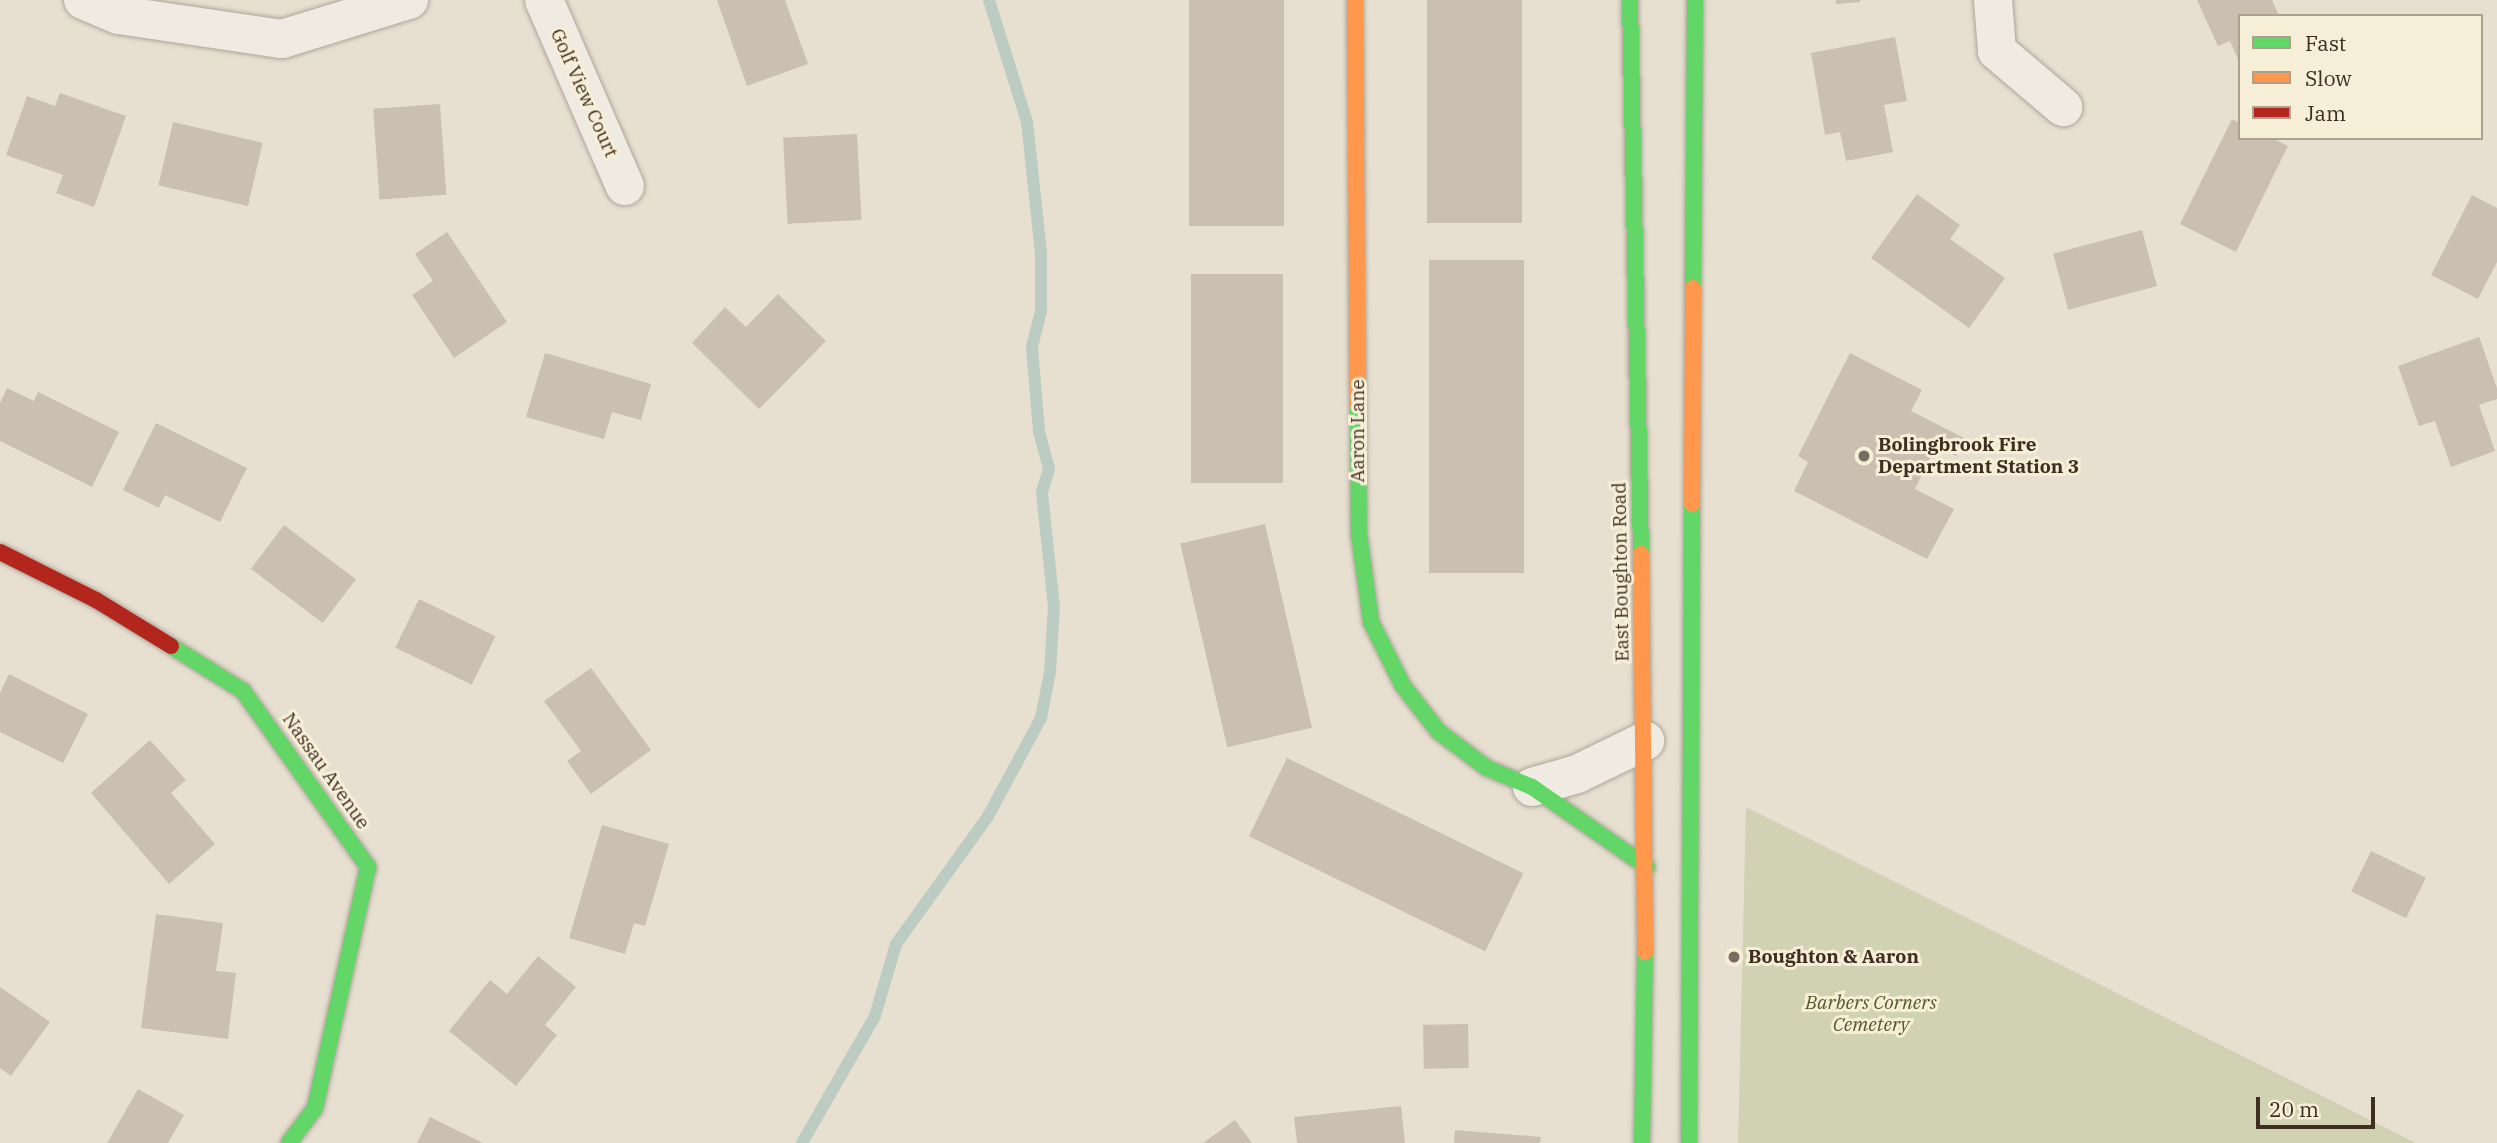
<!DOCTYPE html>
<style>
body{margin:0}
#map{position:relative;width:2497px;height:1143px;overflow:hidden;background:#e7e0d1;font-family:"IBM Plex Serif",serif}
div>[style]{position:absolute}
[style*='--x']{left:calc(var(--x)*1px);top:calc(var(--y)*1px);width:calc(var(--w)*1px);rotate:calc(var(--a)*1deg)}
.cemetery>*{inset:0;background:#d1d1b3}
.stream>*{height:12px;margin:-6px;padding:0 6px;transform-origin:6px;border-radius:6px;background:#bcccc2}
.building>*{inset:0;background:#cbbfb2;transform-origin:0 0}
.roads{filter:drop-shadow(0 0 2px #ada599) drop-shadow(0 0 2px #ada599)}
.street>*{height:38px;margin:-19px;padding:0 19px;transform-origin:19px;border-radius:19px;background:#efebe3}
.fast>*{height:16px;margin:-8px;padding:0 8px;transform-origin:8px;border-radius:8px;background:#63d668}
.slow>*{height:16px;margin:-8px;padding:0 8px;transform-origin:8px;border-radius:8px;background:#ff974d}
.jam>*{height:16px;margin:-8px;padding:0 8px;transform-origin:8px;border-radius:8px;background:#b3261e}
.dots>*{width:19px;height:19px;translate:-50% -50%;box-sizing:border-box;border:4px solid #f7eed8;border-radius:50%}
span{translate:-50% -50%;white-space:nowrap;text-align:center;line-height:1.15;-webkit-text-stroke:6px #f7eed8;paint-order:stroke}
.street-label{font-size:19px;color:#3d2e20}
.poi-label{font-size:19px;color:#3d2e20;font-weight:700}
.left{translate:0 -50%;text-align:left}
.park-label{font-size:19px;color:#4d5a26;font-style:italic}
.legend{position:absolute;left:2238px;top:14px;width:245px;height:126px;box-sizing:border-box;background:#f7eed8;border:2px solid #ada18e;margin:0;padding:9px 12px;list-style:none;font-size:21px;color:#3d2e20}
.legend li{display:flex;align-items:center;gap:14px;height:35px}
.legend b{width:35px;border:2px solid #ada18e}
.scale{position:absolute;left:2256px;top:1097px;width:119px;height:32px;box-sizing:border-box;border:4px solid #3d2e20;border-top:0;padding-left:9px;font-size:21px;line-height:24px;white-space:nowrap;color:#3d2e20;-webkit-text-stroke:5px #f7eed8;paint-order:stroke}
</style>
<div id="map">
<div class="cemetery">
<div style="clip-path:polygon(1746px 807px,2416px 1143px,1738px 1143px)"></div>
</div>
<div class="stream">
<div style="--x:802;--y:1143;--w:146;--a:-60.1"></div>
<div style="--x:875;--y:1016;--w:75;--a:-73.7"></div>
<div style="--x:896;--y:944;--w:155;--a:-54.2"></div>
<div style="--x:987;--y:818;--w:114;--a:-61.6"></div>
<div style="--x:1041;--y:718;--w:47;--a:-78.9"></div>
<div style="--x:1050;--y:672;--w:65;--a:-86.5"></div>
<div style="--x:1054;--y:607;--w:116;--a:-96"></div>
<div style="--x:1042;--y:492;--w:24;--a:-73"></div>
<div style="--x:1049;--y:469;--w:39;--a:-105"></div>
<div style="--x:1039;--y:431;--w:84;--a:-94.8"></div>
<div style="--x:1032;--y:347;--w:38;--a:-76"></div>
<div style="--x:1041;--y:310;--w:57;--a:-90"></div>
<div style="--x:1041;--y:253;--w:132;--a:-96.1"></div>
<div style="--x:1027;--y:122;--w:128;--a:-107.3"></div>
</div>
<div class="building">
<div style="clip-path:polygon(717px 0,785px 0,808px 64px,747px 86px)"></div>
<div style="left:1189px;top:0;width:95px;height:226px"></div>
<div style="left:1427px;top:0;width:95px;height:223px"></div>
<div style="clip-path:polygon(1836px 0,1860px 0,1860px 2px,1836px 4px)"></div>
<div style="clip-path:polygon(2197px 0,2272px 0,2279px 16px,2240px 16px,2240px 64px,2230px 41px,2218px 46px)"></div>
<div style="clip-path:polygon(1895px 37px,1907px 101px,1884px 105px,1893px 152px,1846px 161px,1840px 132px,1825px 135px,1811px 53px)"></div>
<div style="clip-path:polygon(60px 93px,126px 116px,94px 207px,56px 193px,63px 175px,6px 155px,27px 96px,55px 106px)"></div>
<div style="left:440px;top:104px;width:91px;height:67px;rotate:86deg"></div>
<div style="clip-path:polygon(2232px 119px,2240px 123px,2240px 138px,2272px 138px,2288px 146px,2236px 252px,2180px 224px)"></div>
<div style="left:173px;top:122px;width:92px;height:65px;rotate:13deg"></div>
<div style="left:857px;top:134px;width:86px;height:74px;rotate:87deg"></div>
<div style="clip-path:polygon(1917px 194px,1960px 225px,1950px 239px,2005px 278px,1969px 328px,1871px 258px)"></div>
<div style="clip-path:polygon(2472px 195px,2497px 208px,2497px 262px,2478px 299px,2431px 275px)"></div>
<div style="left:2142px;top:230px;width:58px;height:92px;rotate:75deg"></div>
<div style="clip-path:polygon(447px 232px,507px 322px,454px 358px,412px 295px,433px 281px,415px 254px)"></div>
<div style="left:1524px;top:260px;width:313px;height:95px;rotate:90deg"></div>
<div style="left:1283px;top:274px;width:209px;height:92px;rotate:90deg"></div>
<div style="clip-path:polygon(778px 294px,826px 341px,759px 409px,692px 343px,725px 307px,746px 327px)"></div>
<div style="clip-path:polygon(2479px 337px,2497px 388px,2497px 399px,2479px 405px,2495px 451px,2451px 467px,2435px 421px,2419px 426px,2398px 366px)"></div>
<div style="clip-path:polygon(545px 353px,651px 384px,641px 420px,612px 412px,604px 439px,526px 417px)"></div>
<div style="clip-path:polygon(1850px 353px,1922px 390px,1911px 411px,1966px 439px,1956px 456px,1936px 446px,1915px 489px,1954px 509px,1927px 559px,1794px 491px,1808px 462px,1798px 456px)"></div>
<div style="clip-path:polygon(7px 388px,34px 401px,38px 392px,119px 432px,92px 487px,0 441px,0 403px)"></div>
<div style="clip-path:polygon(156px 423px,247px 468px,220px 522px,165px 495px,159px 508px,123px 490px)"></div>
<div style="left:1265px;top:524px;width:209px;height:87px;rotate:77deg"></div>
<div style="left:284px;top:525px;width:90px;height:55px;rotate:37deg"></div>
<div style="left:419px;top:599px;width:85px;height:54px;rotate:26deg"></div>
<div style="clip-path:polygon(591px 668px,651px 750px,591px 794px,567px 761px,581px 751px,544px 701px)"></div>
<div style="clip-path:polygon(9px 674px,88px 714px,63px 763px,0 732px,0 693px)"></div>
<div style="clip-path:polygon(150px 740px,186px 780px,171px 793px,215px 844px,169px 884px,91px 793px)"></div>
<div style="left:1287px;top:758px;width:263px;height:87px;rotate:26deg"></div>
<div style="clip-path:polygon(602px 825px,669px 844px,645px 926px,634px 923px,625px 954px,569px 938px)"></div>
<div style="left:2371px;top:851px;width:61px;height:45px;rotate:26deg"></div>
<div style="clip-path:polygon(156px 914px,223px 923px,216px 971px,236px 973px,228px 1039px,141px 1028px)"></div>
<div style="clip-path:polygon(538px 956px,576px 987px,545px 1025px,557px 1035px,516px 1086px,449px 1031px,490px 980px,507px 994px)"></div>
<div style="clip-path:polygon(0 987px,50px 1022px,11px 1076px,0 1068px)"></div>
<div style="left:1468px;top:1024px;width:44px;height:45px;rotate:89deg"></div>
<div style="clip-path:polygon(138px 1089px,184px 1115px,168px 1143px,107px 1143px)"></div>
<div style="clip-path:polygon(1401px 1106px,1405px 1143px,1297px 1143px,1294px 1117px)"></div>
<div style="clip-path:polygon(430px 1117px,483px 1143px,417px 1143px)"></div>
<div style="clip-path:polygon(1235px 1120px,1252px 1143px,1203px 1143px)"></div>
<div style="clip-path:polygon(1455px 1130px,1541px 1137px,1540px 1143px,1454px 1143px)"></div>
</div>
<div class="roads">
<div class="street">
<div style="--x:83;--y:0;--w:39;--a:23"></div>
<div style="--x:119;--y:15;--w:165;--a:8.4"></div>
<div style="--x:282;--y:39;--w:133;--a:-17.1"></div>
<div style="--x:544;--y:0;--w:203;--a:66.5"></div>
<div style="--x:1993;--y:0;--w:51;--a:85.5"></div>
<div style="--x:1997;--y:51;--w:87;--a:40.3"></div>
<div style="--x:1532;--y:787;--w:47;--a:-16.1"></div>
<div style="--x:1577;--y:774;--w:76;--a:-25.9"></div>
</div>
<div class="fast">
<div style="--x:1630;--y:0;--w:554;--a:88.86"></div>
<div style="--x:1693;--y:288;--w:288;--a:-89.6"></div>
<div style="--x:1358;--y:405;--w:129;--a:89.6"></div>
<div style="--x:1359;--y:534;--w:89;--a:82.2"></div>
<div style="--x:1371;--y:622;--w:72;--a:63.4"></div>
<div style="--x:1403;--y:686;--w:58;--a:52"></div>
<div style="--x:1439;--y:732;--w:60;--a:36.9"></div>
<div style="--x:1487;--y:768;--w:49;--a:22.9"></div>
<div style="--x:1532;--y:787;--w:140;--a:34.8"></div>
<div style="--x:171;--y:646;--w:85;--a:32"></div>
<div style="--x:243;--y:691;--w:216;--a:54.6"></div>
<div style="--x:368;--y:867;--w:247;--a:102.4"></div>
<div style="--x:315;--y:1108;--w:44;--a:126.6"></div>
<div style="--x:1642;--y:1143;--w:191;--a:-89.1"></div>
<div style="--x:1689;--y:1143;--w:639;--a:-89.73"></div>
</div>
<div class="slow">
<div style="--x:1355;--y:0;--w:405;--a:89.6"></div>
<div style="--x:1692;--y:504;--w:216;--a:-89.7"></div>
<div style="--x:1641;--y:554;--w:398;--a:89.4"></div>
</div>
<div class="jam">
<div style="--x:0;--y:552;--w:107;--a:26.6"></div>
<div style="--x:96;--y:600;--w:88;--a:31.5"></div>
</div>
</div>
<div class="dots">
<div style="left:1864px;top:456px;background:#786c5e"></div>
<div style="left:1734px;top:957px;background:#786c5e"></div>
</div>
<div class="street-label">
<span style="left:584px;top:93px;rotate:66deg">Golf View Court</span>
<span style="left:1358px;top:431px;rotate:-90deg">Aaron Lane</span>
<span style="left:1621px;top:572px;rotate:-91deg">East Boughton Road</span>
<span style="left:326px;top:771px;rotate:55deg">Nassau Avenue</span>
</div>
<div class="poi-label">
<span class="left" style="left:1878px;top:456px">Bolingbrook Fire<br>Department Station 3</span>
<span class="left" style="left:1748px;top:957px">Boughton &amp; Aaron</span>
</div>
<div class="park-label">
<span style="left:1871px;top:1014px">Barbers Corners<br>Cemetery</span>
</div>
<ul class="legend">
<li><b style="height:9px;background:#63d668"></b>Fast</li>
<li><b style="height:9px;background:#ff974d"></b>Slow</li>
<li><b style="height:9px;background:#b3261e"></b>Jam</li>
</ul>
<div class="scale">20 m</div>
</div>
